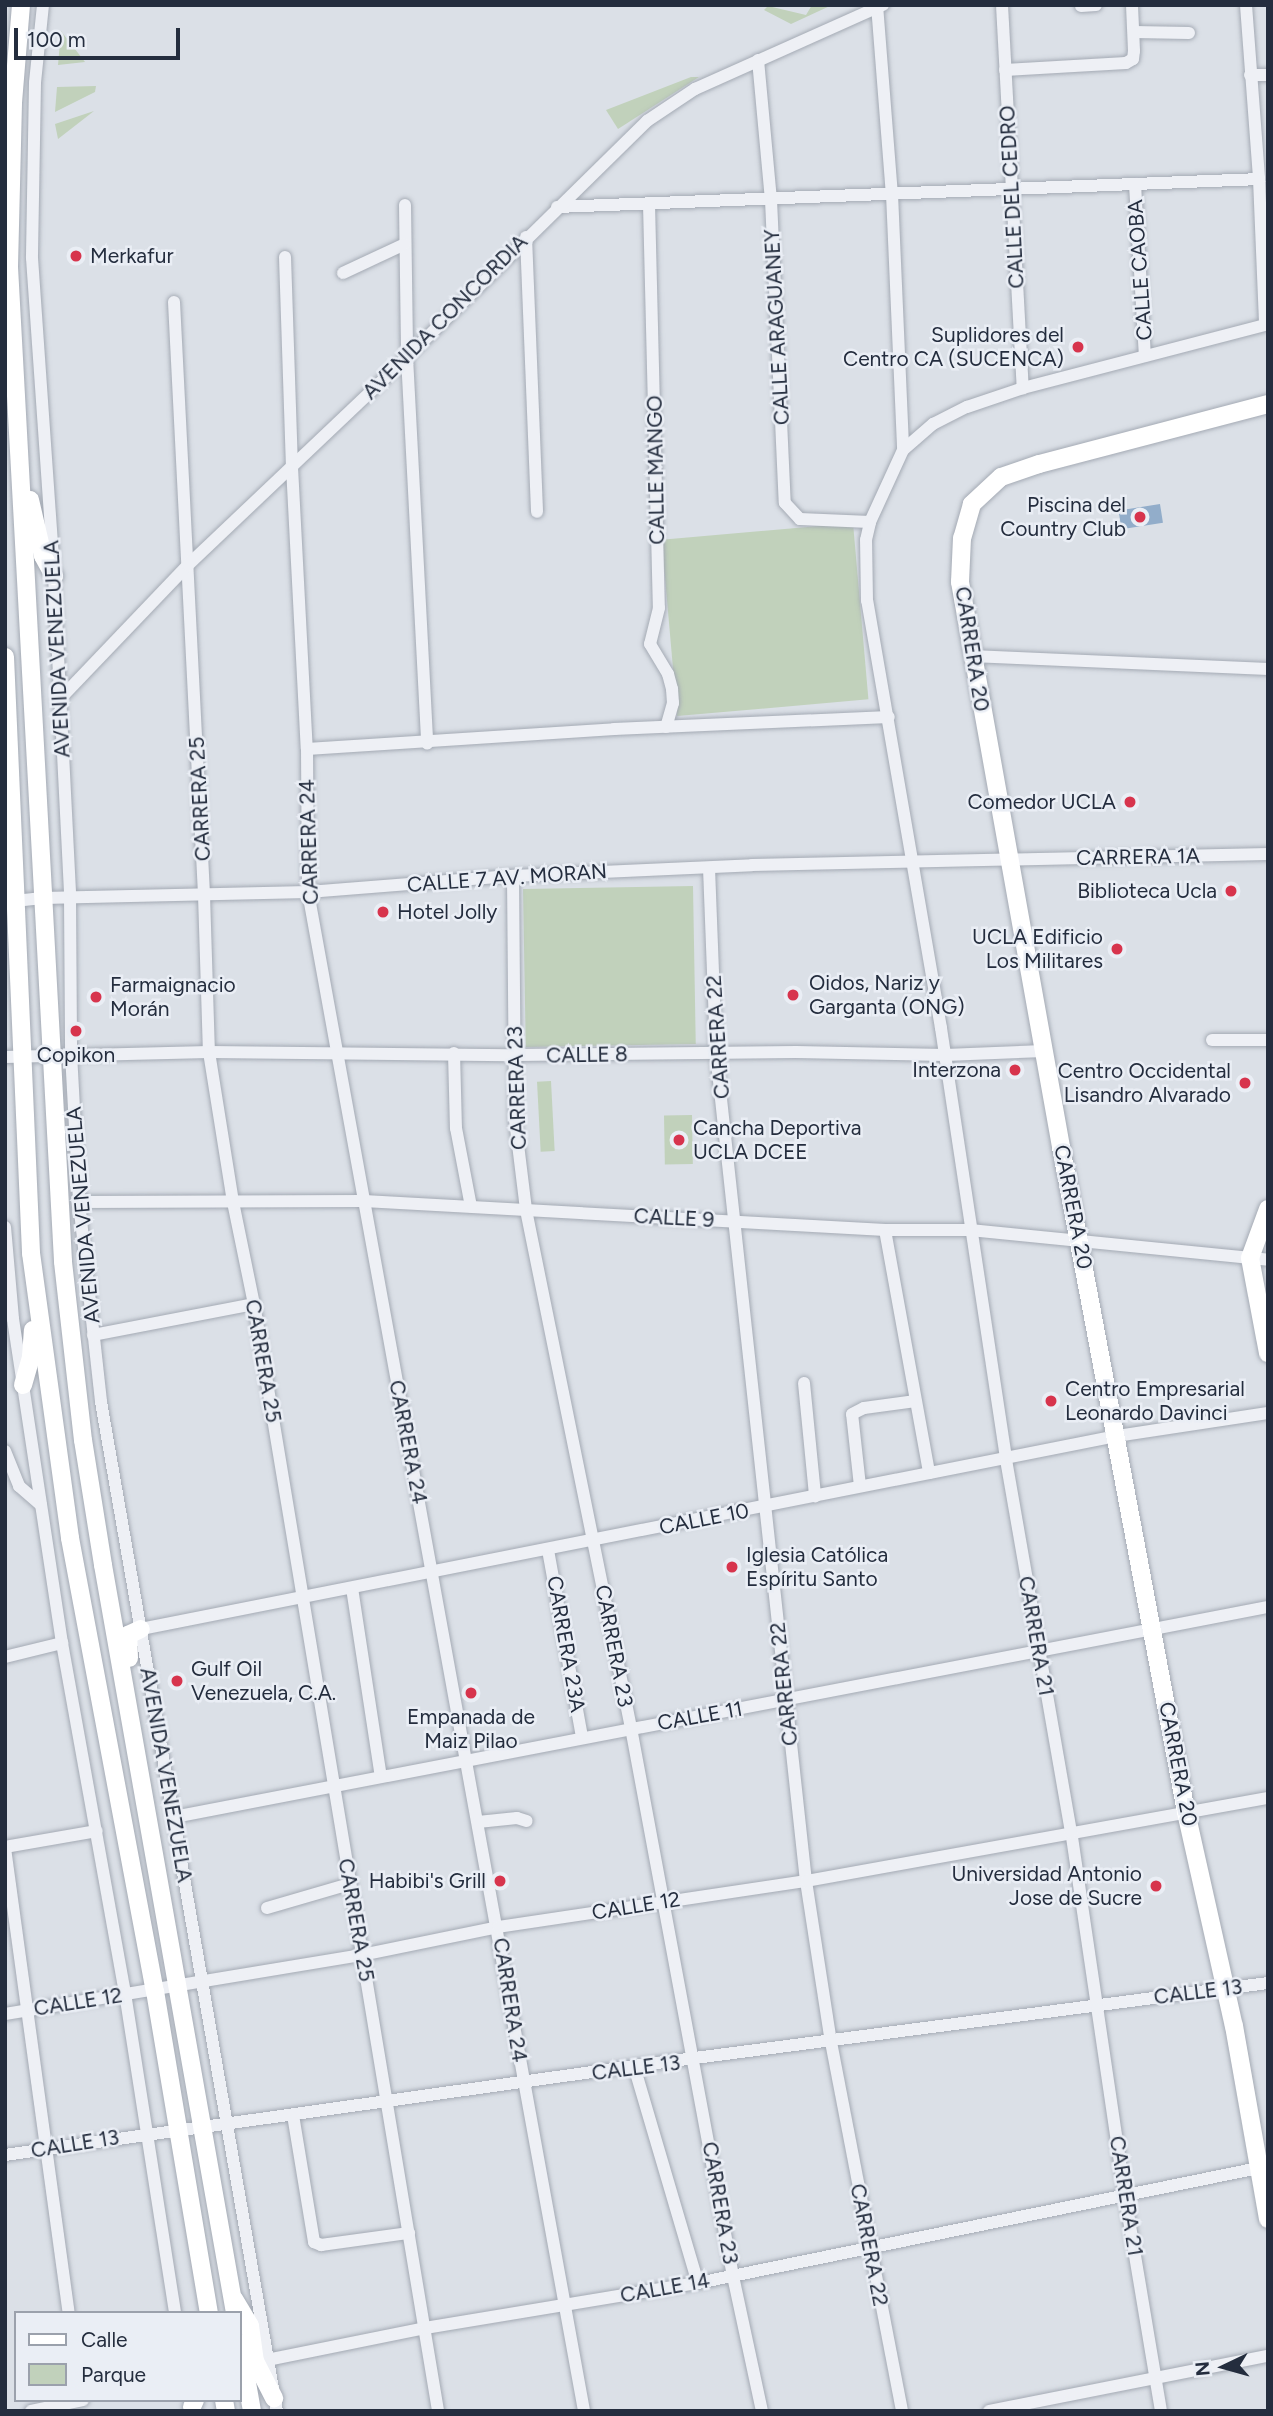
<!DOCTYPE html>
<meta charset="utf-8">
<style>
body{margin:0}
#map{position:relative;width:1273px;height:2416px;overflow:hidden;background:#dbe0e7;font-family:Figtree,sans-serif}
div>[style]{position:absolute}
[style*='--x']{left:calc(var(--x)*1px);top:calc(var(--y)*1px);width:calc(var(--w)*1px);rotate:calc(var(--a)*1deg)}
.green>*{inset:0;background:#c1d1bb;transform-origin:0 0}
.water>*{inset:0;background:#92adca;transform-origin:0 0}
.roads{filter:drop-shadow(0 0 2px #a4aab4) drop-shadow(0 0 2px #a4aab4)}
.street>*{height:12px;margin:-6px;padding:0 6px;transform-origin:6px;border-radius:6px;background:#eef0f5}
.secondary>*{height:18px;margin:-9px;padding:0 9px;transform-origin:9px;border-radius:9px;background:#fff}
.dots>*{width:19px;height:19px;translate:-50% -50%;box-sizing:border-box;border:4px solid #eaeef5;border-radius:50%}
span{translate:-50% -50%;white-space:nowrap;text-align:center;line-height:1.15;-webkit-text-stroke:5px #eaeef5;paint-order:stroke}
.street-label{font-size:21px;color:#242d3e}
.poi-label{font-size:21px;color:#242d3e}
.left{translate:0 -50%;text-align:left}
.right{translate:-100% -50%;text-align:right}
.frame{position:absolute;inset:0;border:7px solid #242d3e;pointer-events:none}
.legend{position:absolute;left:14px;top:2311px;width:228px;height:91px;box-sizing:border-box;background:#eaeef5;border:2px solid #9ba1ac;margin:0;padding:9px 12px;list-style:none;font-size:21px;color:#242d3e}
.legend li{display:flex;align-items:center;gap:14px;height:35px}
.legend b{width:35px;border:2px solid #9ba1ac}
.north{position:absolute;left:1189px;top:2332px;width:70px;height:70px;-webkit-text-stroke:5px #eaeef5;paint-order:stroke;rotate:265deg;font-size:19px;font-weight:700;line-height:28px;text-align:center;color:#242d3e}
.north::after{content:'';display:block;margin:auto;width:24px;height:32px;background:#242d3e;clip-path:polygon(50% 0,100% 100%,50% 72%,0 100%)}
.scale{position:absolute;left:14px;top:28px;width:166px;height:32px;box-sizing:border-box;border:4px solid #242d3e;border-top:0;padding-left:9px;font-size:21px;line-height:24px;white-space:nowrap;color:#242d3e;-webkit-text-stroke:5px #eaeef5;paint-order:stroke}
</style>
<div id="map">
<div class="green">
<div style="clip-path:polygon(812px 5px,832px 5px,791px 24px,764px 10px,768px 6px,806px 15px)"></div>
<div style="clip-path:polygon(61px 31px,85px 62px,58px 65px)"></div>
<div style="clip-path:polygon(691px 77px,699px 77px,618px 129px,606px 110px)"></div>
<div style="clip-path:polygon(96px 86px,95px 92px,55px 112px,57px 87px)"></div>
<div style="clip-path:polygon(94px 111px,58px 139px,55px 124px)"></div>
<div style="left:853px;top:523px;width:177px;height:192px;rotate:85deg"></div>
<div style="left:693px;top:886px;width:158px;height:170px;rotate:89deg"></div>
<div style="left:551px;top:1081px;width:70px;height:14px;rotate:87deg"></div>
<div style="left:692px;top:1115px;width:49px;height:28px;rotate:89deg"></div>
</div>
<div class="water">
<div style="left:1160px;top:504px;width:19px;height:42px;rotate:81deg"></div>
</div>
<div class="roads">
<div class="street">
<div style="--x:43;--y:5;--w:78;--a:95.9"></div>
<div style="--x:35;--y:83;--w:175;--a:91"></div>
<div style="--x:32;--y:258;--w:319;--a:86"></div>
<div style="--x:54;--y:576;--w:321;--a:87.1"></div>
<div style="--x:70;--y:897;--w:156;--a:89.6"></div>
<div style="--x:71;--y:1053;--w:149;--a:86.9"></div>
<div style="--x:79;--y:1202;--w:201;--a:83.7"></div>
<div style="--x:101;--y:1402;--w:1024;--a:80.11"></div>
<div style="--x:877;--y:5;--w:190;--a:85.5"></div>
<div style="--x:892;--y:194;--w:256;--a:87.5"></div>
<div style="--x:1002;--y:5;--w:384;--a:86.9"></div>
<div style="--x:1246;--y:5;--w:174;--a:85.7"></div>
<div style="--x:1259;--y:179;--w:145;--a:87.6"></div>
<div style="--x:1081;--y:6;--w:15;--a:-4"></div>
<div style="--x:1134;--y:32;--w:55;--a:1"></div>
<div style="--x:758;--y:60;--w:141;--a:84.7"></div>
<div style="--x:771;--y:200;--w:303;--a:87.4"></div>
<div style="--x:785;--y:503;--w:22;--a:47"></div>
<div style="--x:800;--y:519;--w:70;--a:2.5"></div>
<div style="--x:1005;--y:70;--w:121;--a:-3.3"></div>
<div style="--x:1126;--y:63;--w:8;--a:-30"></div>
<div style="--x:1133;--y:59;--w:8;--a:-83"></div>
<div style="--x:1134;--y:51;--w:46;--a:-92.5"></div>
<div style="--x:1250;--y:75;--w:18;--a:0"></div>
<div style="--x:1135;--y:184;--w:172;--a:86.7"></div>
<div style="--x:649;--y:204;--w:404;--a:88.6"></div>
<div style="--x:659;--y:608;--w:37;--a:104"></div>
<div style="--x:650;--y:644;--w:35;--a:59"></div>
<div style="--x:668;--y:674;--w:16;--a:75"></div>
<div style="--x:672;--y:689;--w:14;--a:86"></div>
<div style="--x:673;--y:703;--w:25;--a:106"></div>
<div style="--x:405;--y:205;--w:152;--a:89.2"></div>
<div style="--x:407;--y:357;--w:387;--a:87"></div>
<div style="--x:557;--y:207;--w:703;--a:-2.28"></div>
<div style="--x:526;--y:237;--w:275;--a:87.7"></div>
<div style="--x:285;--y:257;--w:210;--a:88.1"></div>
<div style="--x:292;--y:467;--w:282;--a:87"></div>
<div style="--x:307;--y:749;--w:143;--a:89.6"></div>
<div style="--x:308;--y:892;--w:1544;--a:79.7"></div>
<div style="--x:343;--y:273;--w:68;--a:-25.1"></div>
<div style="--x:174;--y:302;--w:594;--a:87.1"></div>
<div style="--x:204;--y:895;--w:157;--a:88.2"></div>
<div style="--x:209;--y:1052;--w:152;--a:80.9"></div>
<div style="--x:233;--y:1202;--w:104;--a:78.4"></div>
<div style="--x:254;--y:1304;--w:1122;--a:80.56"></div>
<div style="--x:972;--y:656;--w:296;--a:2.5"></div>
<div style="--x:58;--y:701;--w:188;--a:-46.3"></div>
<div style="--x:188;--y:565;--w:302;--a:-43.5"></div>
<div style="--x:407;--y:357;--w:337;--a:-44.5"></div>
<div style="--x:647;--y:121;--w:58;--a:-33.7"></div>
<div style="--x:695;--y:89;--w:206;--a:-24.1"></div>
<div style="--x:307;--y:749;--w:308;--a:-3.7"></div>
<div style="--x:614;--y:729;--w:275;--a:-2.5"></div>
<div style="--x:709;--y:868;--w:185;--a:87.8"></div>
<div style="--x:716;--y:1053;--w:833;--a:83.8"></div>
<div style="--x:806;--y:1881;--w:163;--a:81.2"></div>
<div style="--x:831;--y:2042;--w:376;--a:79.1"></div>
<div style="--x:513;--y:876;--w:244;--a:89.5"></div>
<div style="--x:515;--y:1120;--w:91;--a:83"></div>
<div style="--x:526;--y:1210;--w:529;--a:78.54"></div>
<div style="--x:631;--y:1728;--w:557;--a:79.46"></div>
<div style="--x:733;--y:2276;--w:138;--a:77.9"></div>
<div style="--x:5;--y:902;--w:38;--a:-6"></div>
<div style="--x:43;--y:898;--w:265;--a:-1.3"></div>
<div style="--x:308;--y:892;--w:206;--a:-4.5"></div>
<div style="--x:513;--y:876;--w:239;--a:-2.6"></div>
<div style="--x:752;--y:865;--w:516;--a:-1.22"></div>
<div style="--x:1212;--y:1040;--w:56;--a:0"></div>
<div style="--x:454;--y:1053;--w:75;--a:88.5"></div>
<div style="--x:456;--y:1128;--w:80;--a:79.2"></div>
<div style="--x:5;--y:1057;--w:204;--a:-1.4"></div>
<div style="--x:209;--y:1052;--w:306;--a:0.6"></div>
<div style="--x:515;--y:1055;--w:281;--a:-0.6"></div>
<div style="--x:796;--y:1052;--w:149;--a:1.2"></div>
<div style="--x:945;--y:1055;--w:99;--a:-2.3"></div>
<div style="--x:79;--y:1202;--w:285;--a:-0.2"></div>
<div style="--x:364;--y:1201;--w:522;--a:3.19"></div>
<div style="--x:885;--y:1230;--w:85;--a:0"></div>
<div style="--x:970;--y:1230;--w:300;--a:5.7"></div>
<div style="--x:5;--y:1227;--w:92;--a:85"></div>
<div style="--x:13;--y:1319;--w:328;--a:81.4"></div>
<div style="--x:62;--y:1643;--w:356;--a:79.8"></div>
<div style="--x:125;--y:1993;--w:324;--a:81.1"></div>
<div style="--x:885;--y:1230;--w:247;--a:79.7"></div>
<div style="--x:93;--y:1335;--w:164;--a:-10.9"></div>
<div style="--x:804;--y:1383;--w:114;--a:84.4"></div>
<div style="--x:5;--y:1451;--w:38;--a:68"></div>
<div style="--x:19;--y:1486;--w:29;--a:41"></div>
<div style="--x:860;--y:1486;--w:72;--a:-96.3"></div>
<div style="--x:852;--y:1414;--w:13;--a:-27"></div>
<div style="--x:864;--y:1408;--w:52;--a:-7.7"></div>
<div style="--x:548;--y:1550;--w:191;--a:79.7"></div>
<div style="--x:352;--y:1588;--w:191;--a:81.3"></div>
<div style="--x:141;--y:1629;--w:995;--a:-11.19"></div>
<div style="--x:1117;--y:1436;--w:153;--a:-8.7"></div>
<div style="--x:5;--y:1657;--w:59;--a:-13.8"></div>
<div style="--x:174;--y:1817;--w:1114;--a:-10.87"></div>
<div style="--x:478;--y:1822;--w:39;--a:-6"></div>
<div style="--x:517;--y:1818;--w:10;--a:17"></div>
<div style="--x:5;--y:1847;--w:93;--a:-9.9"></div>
<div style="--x:5;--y:1848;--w:469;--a:82.2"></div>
<div style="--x:267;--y:1908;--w:85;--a:-16.3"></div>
<div style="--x:5;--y:2014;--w:362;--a:-9.4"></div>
<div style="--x:362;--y:1955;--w:139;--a:-11.6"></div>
<div style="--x:498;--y:1927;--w:311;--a:-8.5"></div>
<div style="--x:806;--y:1881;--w:469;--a:-10.2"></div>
<div style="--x:634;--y:2066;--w:226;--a:73.6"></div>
<div style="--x:293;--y:2115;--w:129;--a:80.6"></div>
<div style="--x:314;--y:2242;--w:8;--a:23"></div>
<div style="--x:321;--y:2245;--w:89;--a:-7.8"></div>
<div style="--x:5;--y:2155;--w:635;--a:-8.05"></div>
<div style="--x:634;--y:2066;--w:639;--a:-7.46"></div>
<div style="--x:267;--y:2360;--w:161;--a:-11.4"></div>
<div style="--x:425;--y:2328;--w:277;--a:-9.4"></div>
<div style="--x:698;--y:2283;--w:582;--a:-11.6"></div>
<div style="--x:31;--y:2411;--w:53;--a:-11.9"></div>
<div style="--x:989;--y:2411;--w:284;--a:-11.2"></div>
<div style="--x:1161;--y:2411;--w:218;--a:-99.5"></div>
<div style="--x:1125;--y:2196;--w:368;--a:-98.4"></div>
<div style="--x:1071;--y:1832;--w:380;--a:-99.9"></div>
<div style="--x:1006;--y:1458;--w:435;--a:-98.6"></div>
<div style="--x:941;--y:1028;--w:433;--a:-99.8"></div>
<div style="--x:867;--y:601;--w:61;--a:-90.9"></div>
<div style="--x:866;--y:540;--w:18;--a:-77"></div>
<div style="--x:870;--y:522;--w:79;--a:-65.4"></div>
<div style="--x:903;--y:450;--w:40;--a:-41"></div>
<div style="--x:933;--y:424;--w:38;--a:-27"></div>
<div style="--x:967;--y:407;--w:59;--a:-18.7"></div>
<div style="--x:1023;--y:388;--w:253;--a:-14.6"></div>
</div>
<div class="secondary">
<div style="--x:21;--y:5;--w:98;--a:94.7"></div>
<div style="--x:13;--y:103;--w:164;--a:91.4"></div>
<div style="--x:9;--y:267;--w:996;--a:86.89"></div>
<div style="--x:63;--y:1262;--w:179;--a:83.6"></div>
<div style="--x:83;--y:1440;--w:127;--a:80.9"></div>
<div style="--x:103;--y:1565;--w:760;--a:79.99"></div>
<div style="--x:1268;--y:404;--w:237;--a:165.3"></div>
<div style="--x:1039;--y:464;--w:40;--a:161.1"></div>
<div style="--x:1001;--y:477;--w:40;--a:137"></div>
<div style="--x:972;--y:504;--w:35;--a:106"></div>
<div style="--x:962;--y:538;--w:44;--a:92.6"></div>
<div style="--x:960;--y:582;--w:574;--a:79.86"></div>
<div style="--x:1061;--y:1147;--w:677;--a:79.35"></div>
<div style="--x:1186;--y:1812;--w:219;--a:77.4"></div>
<div style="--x:1234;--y:2026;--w:196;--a:80"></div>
<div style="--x:30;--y:500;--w:57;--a:76.9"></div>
<div style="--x:43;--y:556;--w:23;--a:61"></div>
<div style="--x:5;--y:657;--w:597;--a:87.5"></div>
<div style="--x:31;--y:1253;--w:288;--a:82.2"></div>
<div style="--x:70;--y:1538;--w:461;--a:79.4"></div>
<div style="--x:155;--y:1991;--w:326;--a:80.5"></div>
<div style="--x:1268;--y:1209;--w:52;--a:110.2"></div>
<div style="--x:1250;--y:1258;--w:97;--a:79.3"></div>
<div style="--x:23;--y:1385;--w:29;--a:-74"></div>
<div style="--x:31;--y:1357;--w:27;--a:-86"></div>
<div style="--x:129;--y:1658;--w:23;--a:-92"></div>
<div style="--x:128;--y:1635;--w:14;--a:-25"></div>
<div style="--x:234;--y:2299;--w:31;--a:59"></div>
<div style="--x:250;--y:2326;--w:35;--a:82"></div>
<div style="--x:255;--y:2361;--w:42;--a:62.8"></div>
<div style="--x:240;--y:2343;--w:69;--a:80"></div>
<div style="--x:224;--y:2400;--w:11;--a:80"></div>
<div style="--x:192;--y:2407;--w:8;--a:-67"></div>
</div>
</div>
<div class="dots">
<div style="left:76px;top:256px;background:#d7344d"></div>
<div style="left:1078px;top:347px;background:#d7344d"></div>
<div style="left:1140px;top:517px;background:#d7344d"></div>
<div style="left:1130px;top:802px;background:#d7344d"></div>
<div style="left:1231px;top:891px;background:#d7344d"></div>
<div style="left:383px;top:912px;background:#d7344d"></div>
<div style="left:1117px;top:949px;background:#d7344d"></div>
<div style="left:793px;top:995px;background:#d7344d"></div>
<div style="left:96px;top:997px;background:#d7344d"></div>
<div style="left:76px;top:1031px;background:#d7344d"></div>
<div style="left:1015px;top:1070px;background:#d7344d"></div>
<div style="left:1245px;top:1083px;background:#d7344d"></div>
<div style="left:679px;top:1140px;background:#d7344d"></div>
<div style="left:1051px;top:1401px;background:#d7344d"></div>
<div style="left:732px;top:1567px;background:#d7344d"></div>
<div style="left:177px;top:1681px;background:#d7344d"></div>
<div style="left:471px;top:1693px;background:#d7344d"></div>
<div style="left:500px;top:1881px;background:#d7344d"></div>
<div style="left:1156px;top:1886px;background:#d7344d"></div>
</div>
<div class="street-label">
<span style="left:1012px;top:197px;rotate:-93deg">CALLE DEL CEDRO</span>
<span style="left:1140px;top:270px;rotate:-94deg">CALLE CAOBA</span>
<span style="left:445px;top:317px;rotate:-45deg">AVENIDA CONCORDIA</span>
<span style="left:777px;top:327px;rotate:-93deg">CALLE ARAGUANEY</span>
<span style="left:656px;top:470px;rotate:-91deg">CALLE MANGO</span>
<span style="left:57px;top:649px;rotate:-93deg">AVENIDA VENEZUELA</span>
<span style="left:972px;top:649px;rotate:81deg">CARRERA 20</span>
<span style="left:200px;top:799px;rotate:-93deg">CARRERA 25</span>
<span style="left:309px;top:842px;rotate:-92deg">CARRERA 24</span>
<span style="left:1138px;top:857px;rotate:-1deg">CARRERA 1A</span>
<span style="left:507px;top:878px;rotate:-4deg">CALLE 7 AV. MORAN</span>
<span style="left:718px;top:1037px;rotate:-94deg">CARRERA 22</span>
<span style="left:587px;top:1055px;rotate:-1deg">CALLE 8</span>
<span style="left:517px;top:1088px;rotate:-92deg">CARRERA 23</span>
<span style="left:1073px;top:1207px;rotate:79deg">CARRERA 20</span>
<span style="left:83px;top:1215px;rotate:-95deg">AVENIDA VENEZUELA</span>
<span style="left:674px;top:1218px;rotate:3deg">CALLE 9</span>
<span style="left:263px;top:1361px;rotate:80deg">CARRERA 25</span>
<span style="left:408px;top:1442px;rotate:79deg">CARRERA 24</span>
<span style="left:704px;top:1519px;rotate:-11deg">CALLE 10</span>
<span style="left:1036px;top:1636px;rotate:80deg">CARRERA 21</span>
<span style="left:566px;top:1644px;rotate:80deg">CARRERA 23A</span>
<span style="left:614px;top:1646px;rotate:79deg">CARRERA 23</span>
<span style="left:784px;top:1684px;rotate:-96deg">CARRERA 22</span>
<span style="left:700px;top:1716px;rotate:-10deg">CALLE 11</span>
<span style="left:1178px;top:1764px;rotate:79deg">CARRERA 20</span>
<span style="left:166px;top:1775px;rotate:80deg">AVENIDA VENEZUELA</span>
<span style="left:636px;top:1906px;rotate:-9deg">CALLE 12</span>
<span style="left:356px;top:1920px;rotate:80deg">CARRERA 25</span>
<span style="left:1198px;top:1992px;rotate:-7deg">CALLE 13</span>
<span style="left:510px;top:2000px;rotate:81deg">CARRERA 24</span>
<span style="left:78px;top:2002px;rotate:-9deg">CALLE 12</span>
<span style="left:636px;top:2068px;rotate:-7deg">CALLE 13</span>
<span style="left:75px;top:2144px;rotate:-9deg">CALLE 13</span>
<span style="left:1126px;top:2196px;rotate:81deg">CARRERA 21</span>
<span style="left:720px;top:2203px;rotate:80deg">CARRERA 23</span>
<span style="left:869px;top:2245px;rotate:79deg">CARRERA 22</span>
<span style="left:665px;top:2288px;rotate:-10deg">CALLE 14</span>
</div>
<div class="poi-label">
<span class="left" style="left:90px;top:256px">Merkafur</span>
<span class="right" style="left:1064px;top:347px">Suplidores del<br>Centro CA (SUCENCA)</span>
<span class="right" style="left:1126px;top:517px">Piscina del<br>Country Club</span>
<span class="right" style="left:1116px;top:802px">Comedor UCLA</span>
<span class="right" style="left:1217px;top:891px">Biblioteca Ucla</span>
<span class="left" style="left:397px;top:912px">Hotel Jolly</span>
<span class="right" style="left:1103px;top:949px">UCLA Edificio<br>Los Militares</span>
<span class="left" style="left:809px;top:995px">Oidos, Nariz y<br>Garganta (ONG)</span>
<span class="left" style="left:110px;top:997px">Farmaignacio<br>Morán</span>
<span style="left:76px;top:1055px">Copikon</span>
<span class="right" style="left:1001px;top:1070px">Interzona</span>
<span class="right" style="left:1231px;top:1083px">Centro Occidental<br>Lisandro Alvarado</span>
<span class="left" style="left:693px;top:1140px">Cancha Deportiva<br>UCLA DCEE</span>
<span class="left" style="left:1065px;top:1401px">Centro Empresarial<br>Leonardo Davinci</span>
<span class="left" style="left:746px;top:1567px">Iglesia Católica<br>Espíritu Santo</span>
<span class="left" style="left:191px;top:1681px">Gulf Oil<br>Venezuela, C.A.</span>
<span style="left:471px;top:1729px">Empanada de<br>Maiz Pilao</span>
<span class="right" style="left:1142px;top:1886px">Universidad Antonio<br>Jose de Sucre</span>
<span class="right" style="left:486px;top:1881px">Habibi's Grill</span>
</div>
<div class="frame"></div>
<ul class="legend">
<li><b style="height:9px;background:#fff"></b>Calle</li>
<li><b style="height:19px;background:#c1d1bb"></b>Parque</li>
</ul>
<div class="north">N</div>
<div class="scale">100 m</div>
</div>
